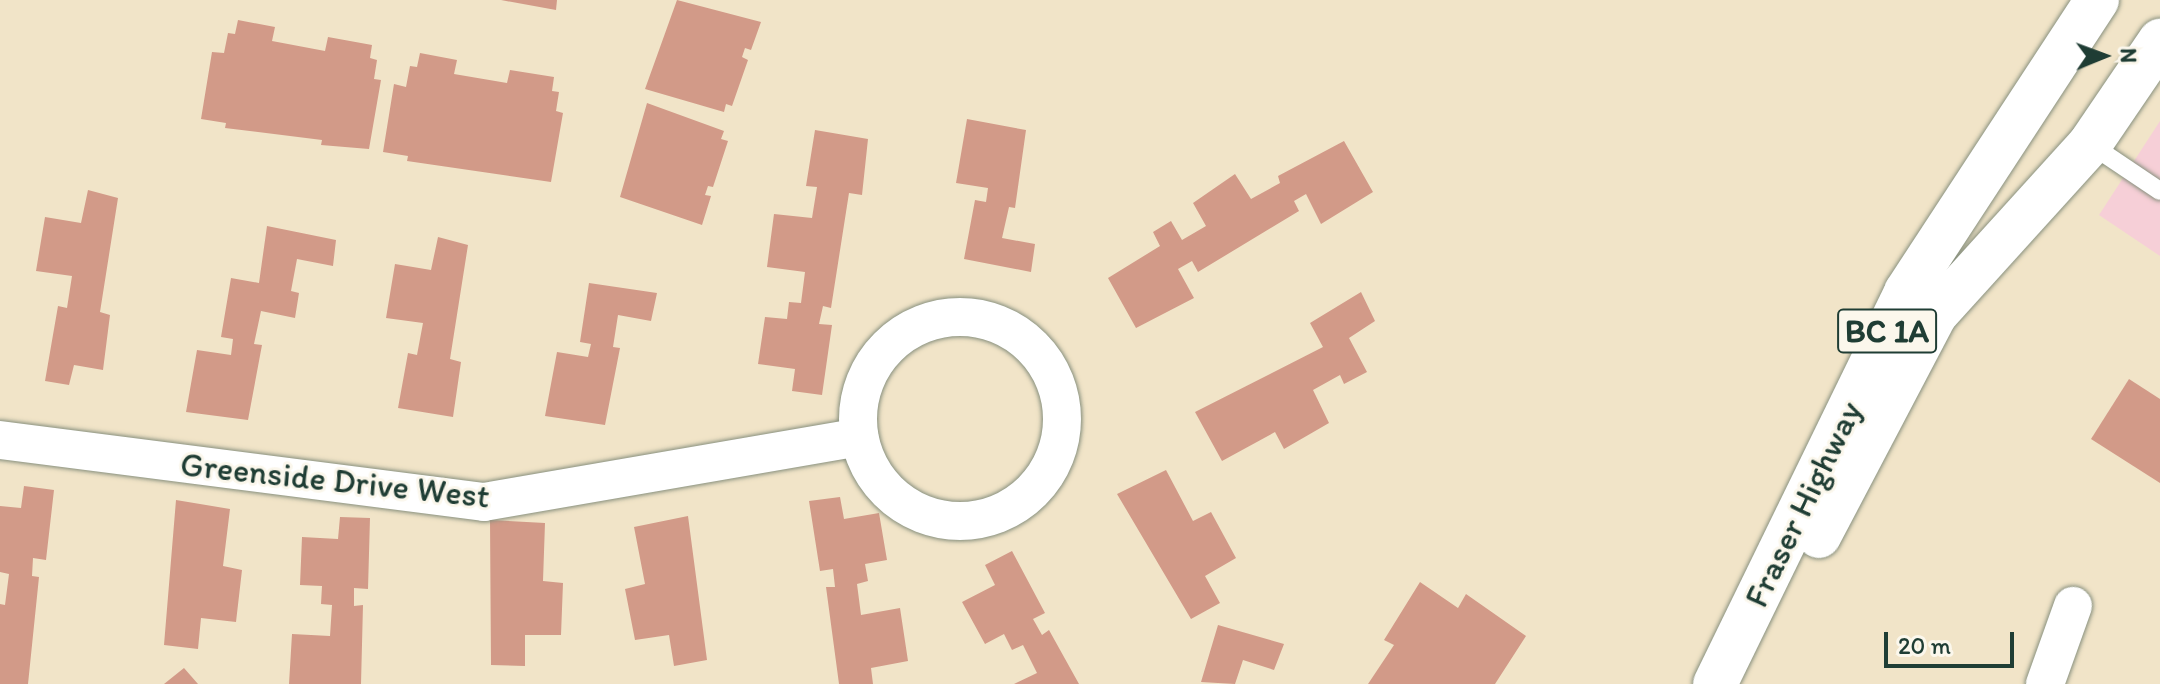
<!DOCTYPE html>
<style>
body{margin:0}
#map{position:relative;width:2160px;height:684px;overflow:hidden;background:#f1e4c8;font-family:Itim,sans-serif}
div>[style]{position:absolute}
[style*='--x']{left:calc(var(--x)*1px);top:calc(var(--y)*1px);width:calc(var(--w)*1px);rotate:calc(var(--a)*1deg)}
.built>*{inset:0;background:#f6cfd7}
.building>*{inset:0;background:#d29a88}
.roads{filter:drop-shadow(0 0 2px #88907e) drop-shadow(0 0 2px #88907e)}
.lane>*{height:18px;margin:-9px;padding:0 9px;transform-origin:9px;border-radius:9px;background:#fff}
.street>*{height:38px;margin:-19px;padding:0 19px;transform-origin:19px;border-radius:19px;background:#fff}
.street>.ring{margin:-19px;padding:0;box-sizing:content-box;background:none;border:38px solid #fff;border-radius:50%}
.primary>*{height:44px;margin:-22px;padding:0 22px;transform-origin:22px;border-radius:22px;background:#fff}
span{translate:-50% -50%;white-space:nowrap;text-align:center;line-height:1.15;-webkit-text-stroke:6px #fbf7ec;paint-order:stroke}
.shield-label span{padding:2px 6px;background:#fbf7ec;border:2px solid;border-radius:6px;-webkit-text-stroke-width:0}
.shield-label{font-size:32px;color:#1f3d34;font-weight:700}
.street-label{font-size:34px;color:#1f3d34}
.north{position:absolute;left:2064px;top:16px;width:80px;height:80px;-webkit-text-stroke:6px #fbf7ec;paint-order:stroke;rotate:89deg;font-size:22px;font-weight:700;line-height:32px;text-align:center;color:#1f3d34}
.north::after{content:'';display:block;margin:auto;width:28px;height:36px;background:#1f3d34;clip-path:polygon(50% 0,100% 100%,50% 72%,0 100%)}
.scale{position:absolute;left:1884px;top:632px;width:130px;height:36px;box-sizing:border-box;border:4px solid #1f3d34;border-top:0;padding-left:10px;font-size:24px;line-height:28px;white-space:nowrap;color:#1f3d34;-webkit-text-stroke:6px #fbf7ec;paint-order:stroke}
</style>
<div id="map">
<div class="built">
<div style="clip-path:polygon(2160px 121px,2160px 256px,2099px 215px)"></div>
</div>
<div class="building">
<div style="clip-path:polygon(501px 0,557px 0,556px 10px)"></div>
<div style="clip-path:polygon(677px 0,761px 22px,751px 50px,745px 48px,742px 57px,748px 60px,732px 106px,726px 104px,724px 112px,645px 89px)"></div>
<div style="clip-path:polygon(238px 20px,275px 27px,272px 41px,325px 51px,328px 37px,372px 45px,370px 58px,377px 60px,374px 79px,381px 80px,369px 149px,321px 145px,322px 140px,225px 128px,226px 123px,201px 119px,212px 52px,224px 53px,228px 33px,235px 34px)"></div>
<div style="clip-path:polygon(420px 53px,457px 60px,454px 74px,507px 83px,510px 70px,554px 77px,552px 91px,559px 92px,556px 111px,563px 113px,551px 182px,407px 161px,408px 156px,383px 152px,394px 84px,406px 87px,410px 66px,417px 67px)"></div>
<div style="clip-path:polygon(647px 103px,724px 131px,721px 139px,728px 141px,713px 187px,708px 186px,705px 195px,711px 196px,702px 225px,620px 197px)"></div>
<div style="clip-path:polygon(967px 119px,1026px 130px,1015px 208px,1009px 207px,1002px 238px,1035px 244px,1031px 272px,964px 259px,975px 200px,986px 202px,988px 188px,956px 183px)"></div>
<div style="clip-path:polygon(815px 130px,868px 139px,862px 195px,849px 193px,831px 308px,823px 306px,819px 324px,832px 325px,822px 395px,792px 391px,795px 369px,758px 364px,765px 317px,787px 319px,789px 302px,801px 303px,805px 272px,767px 267px,774px 214px,812px 218px,817px 187px,806px 186px)"></div>
<div style="clip-path:polygon(1344px 141px,1373px 192px,1321px 224px,1306px 194px,1294px 201px,1299px 211px,1198px 272px,1192px 261px,1178px 269px,1194px 298px,1136px 328px,1108px 278px,1160px 246px,1153px 232px,1171px 221px,1182px 240px,1206px 226px,1193px 203px,1235px 174px,1251px 199px,1280px 183px,1278px 176px)"></div>
<div style="clip-path:polygon(88px 190px,118px 198px,100px 312px,110px 315px,103px 370px,74px 365px,69px 385px,45px 381px,58px 306px,67px 308px,72px 276px,36px 271px,45px 217px,81px 223px)"></div>
<div style="clip-path:polygon(267px 226px,336px 240px,333px 266px,297px 259px,291px 291px,299px 293px,295px 318px,261px 311px,254px 344px,262px 345px,248px 420px,186px 412px,197px 350px,231px 355px,233px 339px,221px 337px,231px 278px,259px 283px)"></div>
<div style="clip-path:polygon(438px 237px,468px 245px,450px 359px,461px 362px,453px 417px,398px 408px,408px 353px,417px 355px,423px 323px,386px 318px,395px 264px,431px 270px)"></div>
<div style="clip-path:polygon(589px 283px,657px 293px,651px 321px,618px 315px,613px 347px,620px 348px,605px 425px,545px 416px,557px 352px,588px 357px,591px 344px,580px 342px)"></div>
<div style="clip-path:polygon(1361px 292px,1375px 321px,1349px 338px,1367px 372px,1344px 384px,1340px 375px,1313px 390px,1329px 423px,1284px 449px,1275px 432px,1222px 461px,1195px 412px,1323px 347px,1310px 323px)"></div>
<div style="clip-path:polygon(2129px 379px,2160px 399px,2160px 483px,2091px 439px)"></div>
<div style="clip-path:polygon(1166px 470px,1193px 521px,1211px 512px,1236px 558px,1205px 576px,1220px 603px,1191px 619px,1117px 494px)"></div>
<div style="clip-path:polygon(24px 486px,54px 490px,46px 560px,33px 558px,32px 576px,39px 577px,28px 684px,0 684px,0 604px,5px 605px,9px 574px,0 572px,0 506px,21px 508px)"></div>
<div style="clip-path:polygon(840px 497px,844px 519px,879px 513px,887px 560px,865px 564px,868px 581px,857px 584px,861px 615px,900px 608px,908px 661px,871px 668px,873px 684px,839px 684px,826px 587px,835px 587px,833px 569px,820px 571px,809px 501px)"></div>
<div style="clip-path:polygon(176px 500px,230px 509px,223px 566px,242px 570px,236px 622px,201px 618px,198px 649px,164px 645px)"></div>
<div style="clip-path:polygon(688px 516px,707px 660px,674px 666px,669px 635px,635px 640px,625px 589px,645px 584px,634px 527px)"></div>
<div style="clip-path:polygon(340px 517px,370px 518px,368px 589px,354px 588px,354px 606px,363px 605px,361px 684px,289px 684px,292px 634px,330px 636px,332px 605px,321px 604px,322px 586px,300px 585px,302px 537px,338px 539px)"></div>
<div style="clip-path:polygon(490px 520px,545px 523px,543px 581px,563px 583px,561px 635px,525px 635px,525px 666px,491px 665px)"></div>
<div style="clip-path:polygon(1012px 551px,1045px 613px,1033px 619px,1042px 635px,1049px 630px,1079px 684px,1014px 684px,1037px 673px,1023px 645px,1012px 650px,1004px 634px,985px 644px,962px 602px,995px 585px,985px 565px)"></div>
<div style="clip-path:polygon(1420px 582px,1458px 608px,1466px 594px,1526px 636px,1495px 684px,1368px 684px,1394px 645px,1384px 640px)"></div>
<div style="clip-path:polygon(1218px 625px,1284px 644px,1274px 670px,1243px 660px,1235px 684px,1201px 682px)"></div>
<div style="clip-path:polygon(184px 668px,198px 684px,164px 684px)"></div>
</div>
<div class="roads">
<div class="lane">
<div style="--x:2090;--y:144;--w:84;--a:33.9"></div>
</div>
<div class="street">
<div class="ring" style="left:858px;top:317px;width:166px;height:166px"></div>
<div style="--x:0;--y:440;--w:488;--a:7.3"></div>
<div style="--x:484;--y:502;--w:381;--a:-9.8"></div>
<div style="--x:2045;--y:684;--w:83;--a:-70.3"></div>
</div>
<div class="primary">
<div style="--x:1819;--y:536;--w:250;--a:-62.3"></div>
<div style="--x:1935;--y:315;--w:231;--a:-47.8"></div>
<div style="--x:2090;--y:144;--w:125;--a:-55.8"></div>
<div style="--x:1715;--y:684;--w:436;--a:-64"></div>
<div style="--x:1906;--y:292;--w:349;--a:-56.8"></div>
</div>
</div>
<div class="shield-label">
<span style="left:1887px;top:331px">BC 1A</span>
</div>
<div class="street-label">
<span style="left:335px;top:480px;rotate:6deg">Greenside Drive West</span>
<span style="left:1803px;top:504px;rotate:-64deg">Fraser Highway</span>
</div>
<div class="north">N</div>
<div class="scale">20 m</div>
</div>
